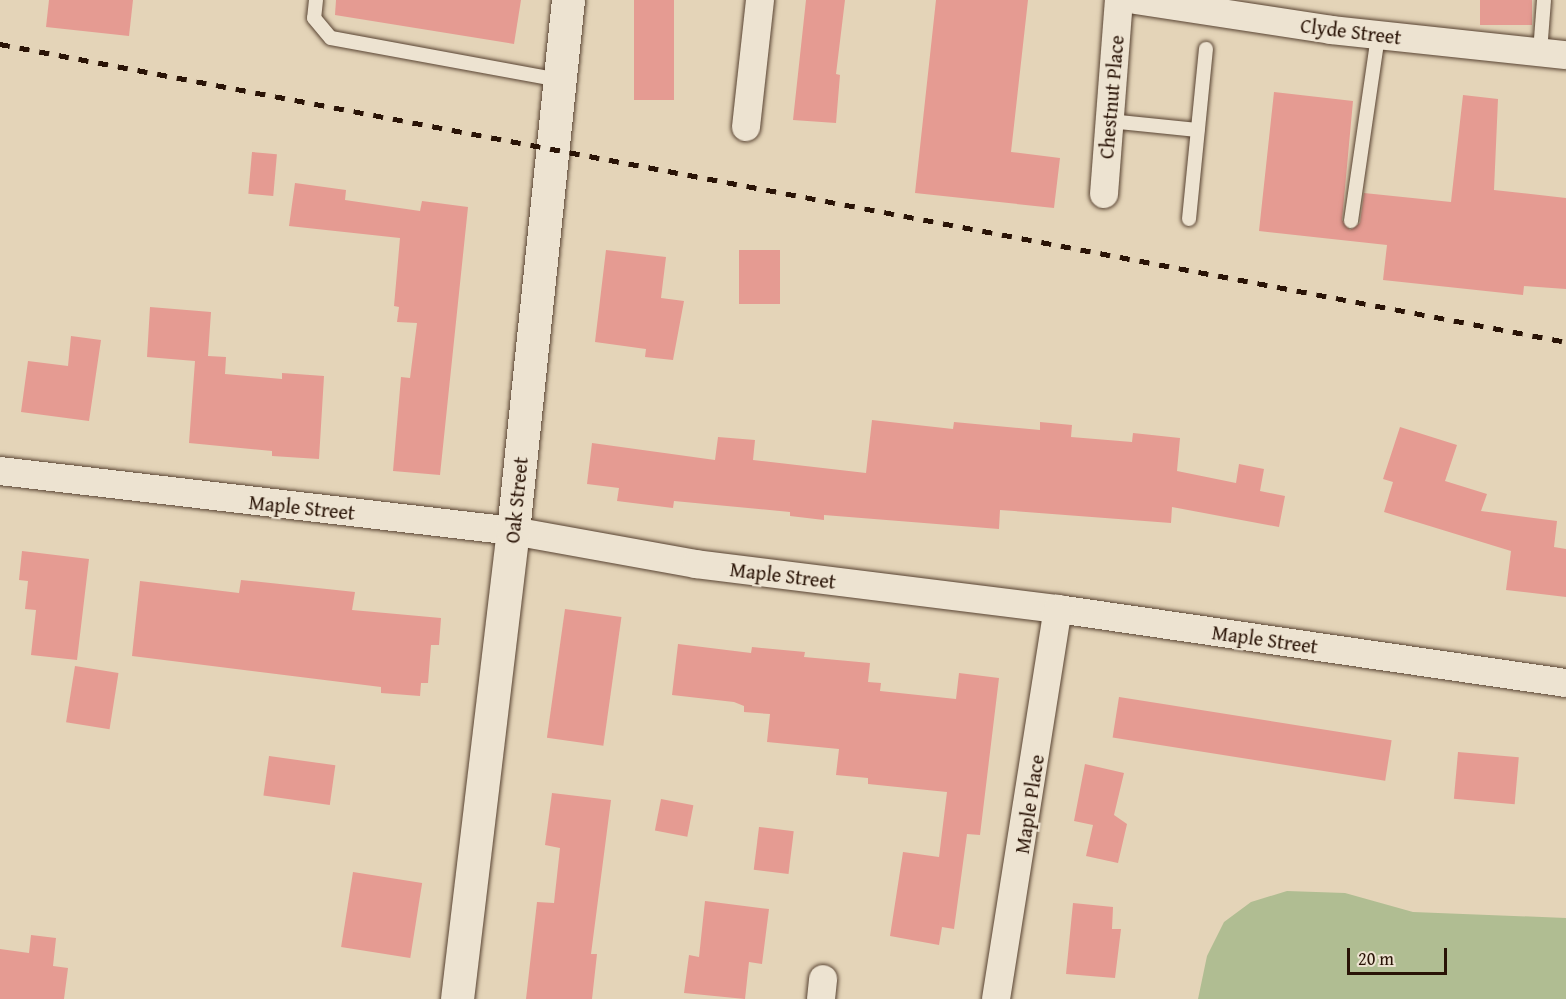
<!DOCTYPE html>
<style>
body{margin:0}
#map{position:relative;width:1566px;height:999px;overflow:hidden;background:#e4d4b8;font-family:"Gentium Book Plus",serif}
div>[style]{position:absolute}
[style*='--x']{left:calc(var(--x)*1px);top:calc(var(--y)*1px);width:calc(var(--w)*1px);rotate:calc(var(--a)*1deg)}
.green>*{inset:0;background:#b0bd92}
.building>*{inset:0;background:#e59b92;transform-origin:0 0}
.roads{filter:drop-shadow(0 0 2px #584332) drop-shadow(0 0 2px #584332)}
.service>*{height:14px;margin:-7px;padding:0 7px;transform-origin:7px;border-radius:7px;background:#ede3d1}
.minor>*{height:28px;margin:-14px;padding:0 14px;transform-origin:14px;border-radius:14px;background:#ede3d1}
.tertiary>*{height:33px;margin:-16.5px;padding:0 16.5px;transform-origin:16.5px;border-radius:16.5px;background:#ede3d1}
.rail>*{height:4.5px;margin-top:-2.25px;transform-origin:0;background:repeating-linear-gradient(90deg,#291306 0 10px,transparent 0 20px)}
span{translate:-50% -50%;white-space:nowrap;text-align:center;line-height:1.15;-webkit-text-stroke:4.5px #ede3d1;paint-order:stroke}
.street-label{font-size:20px;color:#291306}
.scale{position:absolute;left:1347px;top:948px;width:100px;height:27px;box-sizing:border-box;border:3px solid #291306;border-top:0;padding-left:8px;font-size:18px;line-height:21px;white-space:nowrap;color:#291306;-webkit-text-stroke:4px #ede3d1;paint-order:stroke}
</style>
<div id="map">
<div class="green">
<div style="clip-path:polygon(1287px 891px,1345px 893px,1413px 912px,1566px 918px,1566px 999px,1198px 999px,1207px 956px,1224px 922px,1251px 902px)"></div>
</div>
<div class="building">
<div style="clip-path:polygon(49px 0,133px 0,129px 36px,46px 27px)"></div>
<div style="clip-path:polygon(336px 0,521px 0,514px 44px,335px 15px)"></div>
<div style="left:634px;top:0;width:40px;height:100px"></div>
<div style="clip-path:polygon(806px 0,845px 0,836px 74px,840px 75px,836px 123px,793px 120px)"></div>
<div style="clip-path:polygon(936px 0,1028px 0,1011px 152px,1060px 158px,1054px 208px,915px 193px)"></div>
<div style="left:1480px;top:0;width:52px;height:25px"></div>
<div style="clip-path:polygon(1274px 92px,1353px 101px,1342px 220px,1350px 230px,1360px 223px,1364px 193px,1451px 202px,1463px 95px,1498px 99px,1494px 190px,1566px 198px,1566px 289px,1524px 286px,1523px 295px,1383px 280px,1387px 245px,1259px 231px)"></div>
<div style="left:252px;top:152px;width:25px;height:42px;rotate:5deg"></div>
<div style="clip-path:polygon(295px 183px,346px 190px,345px 200px,420px 211px,422px 201px,468px 207px,440px 475px,393px 471px,401px 377px,410px 378px,417px 323px,397px 322px,399px 307px,394px 306px,400px 238px,289px 226px)"></div>
<div style="clip-path:polygon(606px 250px,666px 257px,661px 298px,684px 301px,673px 360px,645px 357px,646px 349px,595px 342px)"></div>
<div style="left:739px;top:250px;width:41px;height:54px"></div>
<div style="clip-path:polygon(150px 307px,211px 312px,208px 356px,226px 357px,225px 374px,282px 379px,282px 373px,324px 376px,319px 459px,272px 456px,272px 451px,189px 443px,195px 361px,147px 357px)"></div>
<div style="clip-path:polygon(71px 336px,101px 340px,89px 421px,21px 412px,28px 361px,68px 366px)"></div>
<div style="clip-path:polygon(872px 420px,953px 429px,954px 422px,1040px 430px,1040px 422px,1072px 425px,1071px 437px,1132px 442px,1133px 433px,1180px 438px,1177px 471px,1236px 483px,1239px 464px,1264px 469px,1260px 491px,1285px 496px,1279px 527px,1172px 507px,1171px 523px,1000px 510px,999px 529px,824px 515px,824px 520px,790px 516px,790px 512px,674px 501px,673px 508px,617px 501px,619px 488px,587px 484px,592px 443px,715px 460px,718px 437px,755px 440px,753px 460px,866px 473px)"></div>
<div style="clip-path:polygon(1400px 427px,1457px 445px,1445px 481px,1487px 494px,1481px 511px,1557px 521px,1554px 547px,1566px 549px,1566px 597px,1506px 590px,1511px 551px,1384px 512px,1393px 482px,1383px 479px)"></div>
<div style="clip-path:polygon(22px 551px,89px 559px,77px 660px,31px 655px,36px 610px,25px 609px,28px 581px,19px 580px)"></div>
<div style="clip-path:polygon(241px 580px,355px 592px,352px 610px,441px 618px,439px 645px,431px 645px,428px 683px,421px 683px,420px 696px,381px 693px,381px 687px,132px 656px,140px 581px,239px 593px)"></div>
<div style="left:565px;top:609px;width:57px;height:130px;rotate:8deg"></div>
<div style="clip-path:polygon(678px 644px,751px 653px,752px 647px,805px 652px,804px 657px,870px 663px,868px 682px,881px 683px,880px 691px,956px 699px,959px 673px,999px 678px,980px 835px,967px 834px,954px 929px,942px 927px,939px 945px,890px 936px,903px 852px,939px 857px,947px 792px,868px 784px,868px 778px,836px 775px,839px 749px,767px 742px,770px 714px,744px 712px,744px 706px,734px 702px,672px 695px)"></div>
<div style="left:75px;top:666px;width:44px;height:57px;rotate:9deg"></div>
<div style="left:1119px;top:697px;width:276px;height:41px;rotate:9deg"></div>
<div style="left:1458px;top:752px;width:61px;height:47px;rotate:5deg"></div>
<div style="left:269px;top:756px;width:67px;height:40px;rotate:8deg"></div>
<div style="clip-path:polygon(1085px 764px,1124px 773px,1114px 815px,1127px 824px,1118px 863px,1086px 856px,1093px 825px,1074px 821px)"></div>
<div style="clip-path:polygon(552px 793px,611px 800px,591px 954px,597px 954px,592px 999px,526px 999px,537px 902px,554px 903px,560px 848px,545px 845px)"></div>
<div style="left:661px;top:799px;width:33px;height:32px;rotate:11deg"></div>
<div style="left:759px;top:827px;width:35px;height:43px;rotate:7deg"></div>
<div style="left:353px;top:872px;width:70px;height:76px;rotate:9deg"></div>
<div style="clip-path:polygon(705px 901px,769px 909px,762px 964px,749px 962px,745px 999px,684px 993px,689px 955px,699px 957px)"></div>
<div style="clip-path:polygon(1073px 903px,1113px 907px,1112px 929px,1121px 929px,1115px 978px,1066px 974px)"></div>
<div style="clip-path:polygon(31px 935px,56px 938px,53px 966px,68px 968px,64px 999px,0 999px,0 949px,29px 953px)"></div>
</div>
<div class="roads">
<div class="service">
<div style="--x:316;--y:0;--w:18;--a:96"></div>
<div style="--x:314;--y:18;--w:26;--a:50"></div>
<div style="--x:331;--y:38;--w:233;--a:10.4"></div>
<div style="--x:1540;--y:52;--w:52;--a:-85.6"></div>
<div style="--x:1109;--y:121;--w:89;--a:5.8"></div>
<div style="--x:1189;--y:219;--w:171;--a:-84.3"></div>
<div style="--x:1351;--y:221;--w:188;--a:-81.7"></div>
</div>
<div class="minor">
<div style="--x:1136;--y:0;--w:197;--a:8.7"></div>
<div style="--x:1331;--y:30;--w:236;--a:6.1"></div>
<div style="--x:746;--y:127;--w:128;--a:-83.7"></div>
<div style="--x:1104;--y:194;--w:195;--a:-85.6"></div>
<div style="--x:0;--y:471;--w:516;--a:6.67"></div>
<div style="--x:513;--y:531;--w:186;--a:10.2"></div>
<div style="--x:696;--y:564;--w:365;--a:7.1"></div>
<div style="--x:1058;--y:609;--w:513;--a:8.29"></div>
<div style="--x:821;--y:999;--w:20;--a:-84"></div>
<div style="--x:996;--y:999;--w:395;--a:-81"></div>
</div>
<div class="tertiary">
<div style="--x:457;--y:999;--w:471;--a:-83.2"></div>
<div style="--x:513;--y:531;--w:534;--a:-84.09"></div>
</div>
</div>
<div class="rail">
<div style="--x:0;--y:44;--w:1594;--a:10.77"></div>
</div>
<div class="street-label">
<span style="left:1351px;top:31px;rotate:7deg">Clyde Street</span>
<span style="left:1111px;top:97px;rotate:-85deg">Chestnut Place</span>
<span style="left:516px;top:500px;rotate:-84deg">Oak Street</span>
<span style="left:302px;top:507px;rotate:6deg">Maple Street</span>
<span style="left:783px;top:575px;rotate:7deg">Maple Street</span>
<span style="left:1265px;top:639px;rotate:8deg">Maple Street</span>
<span style="left:1029px;top:804px;rotate:-81deg">Maple Place</span>
</div>
<div class="scale">20 m</div>
</div>
